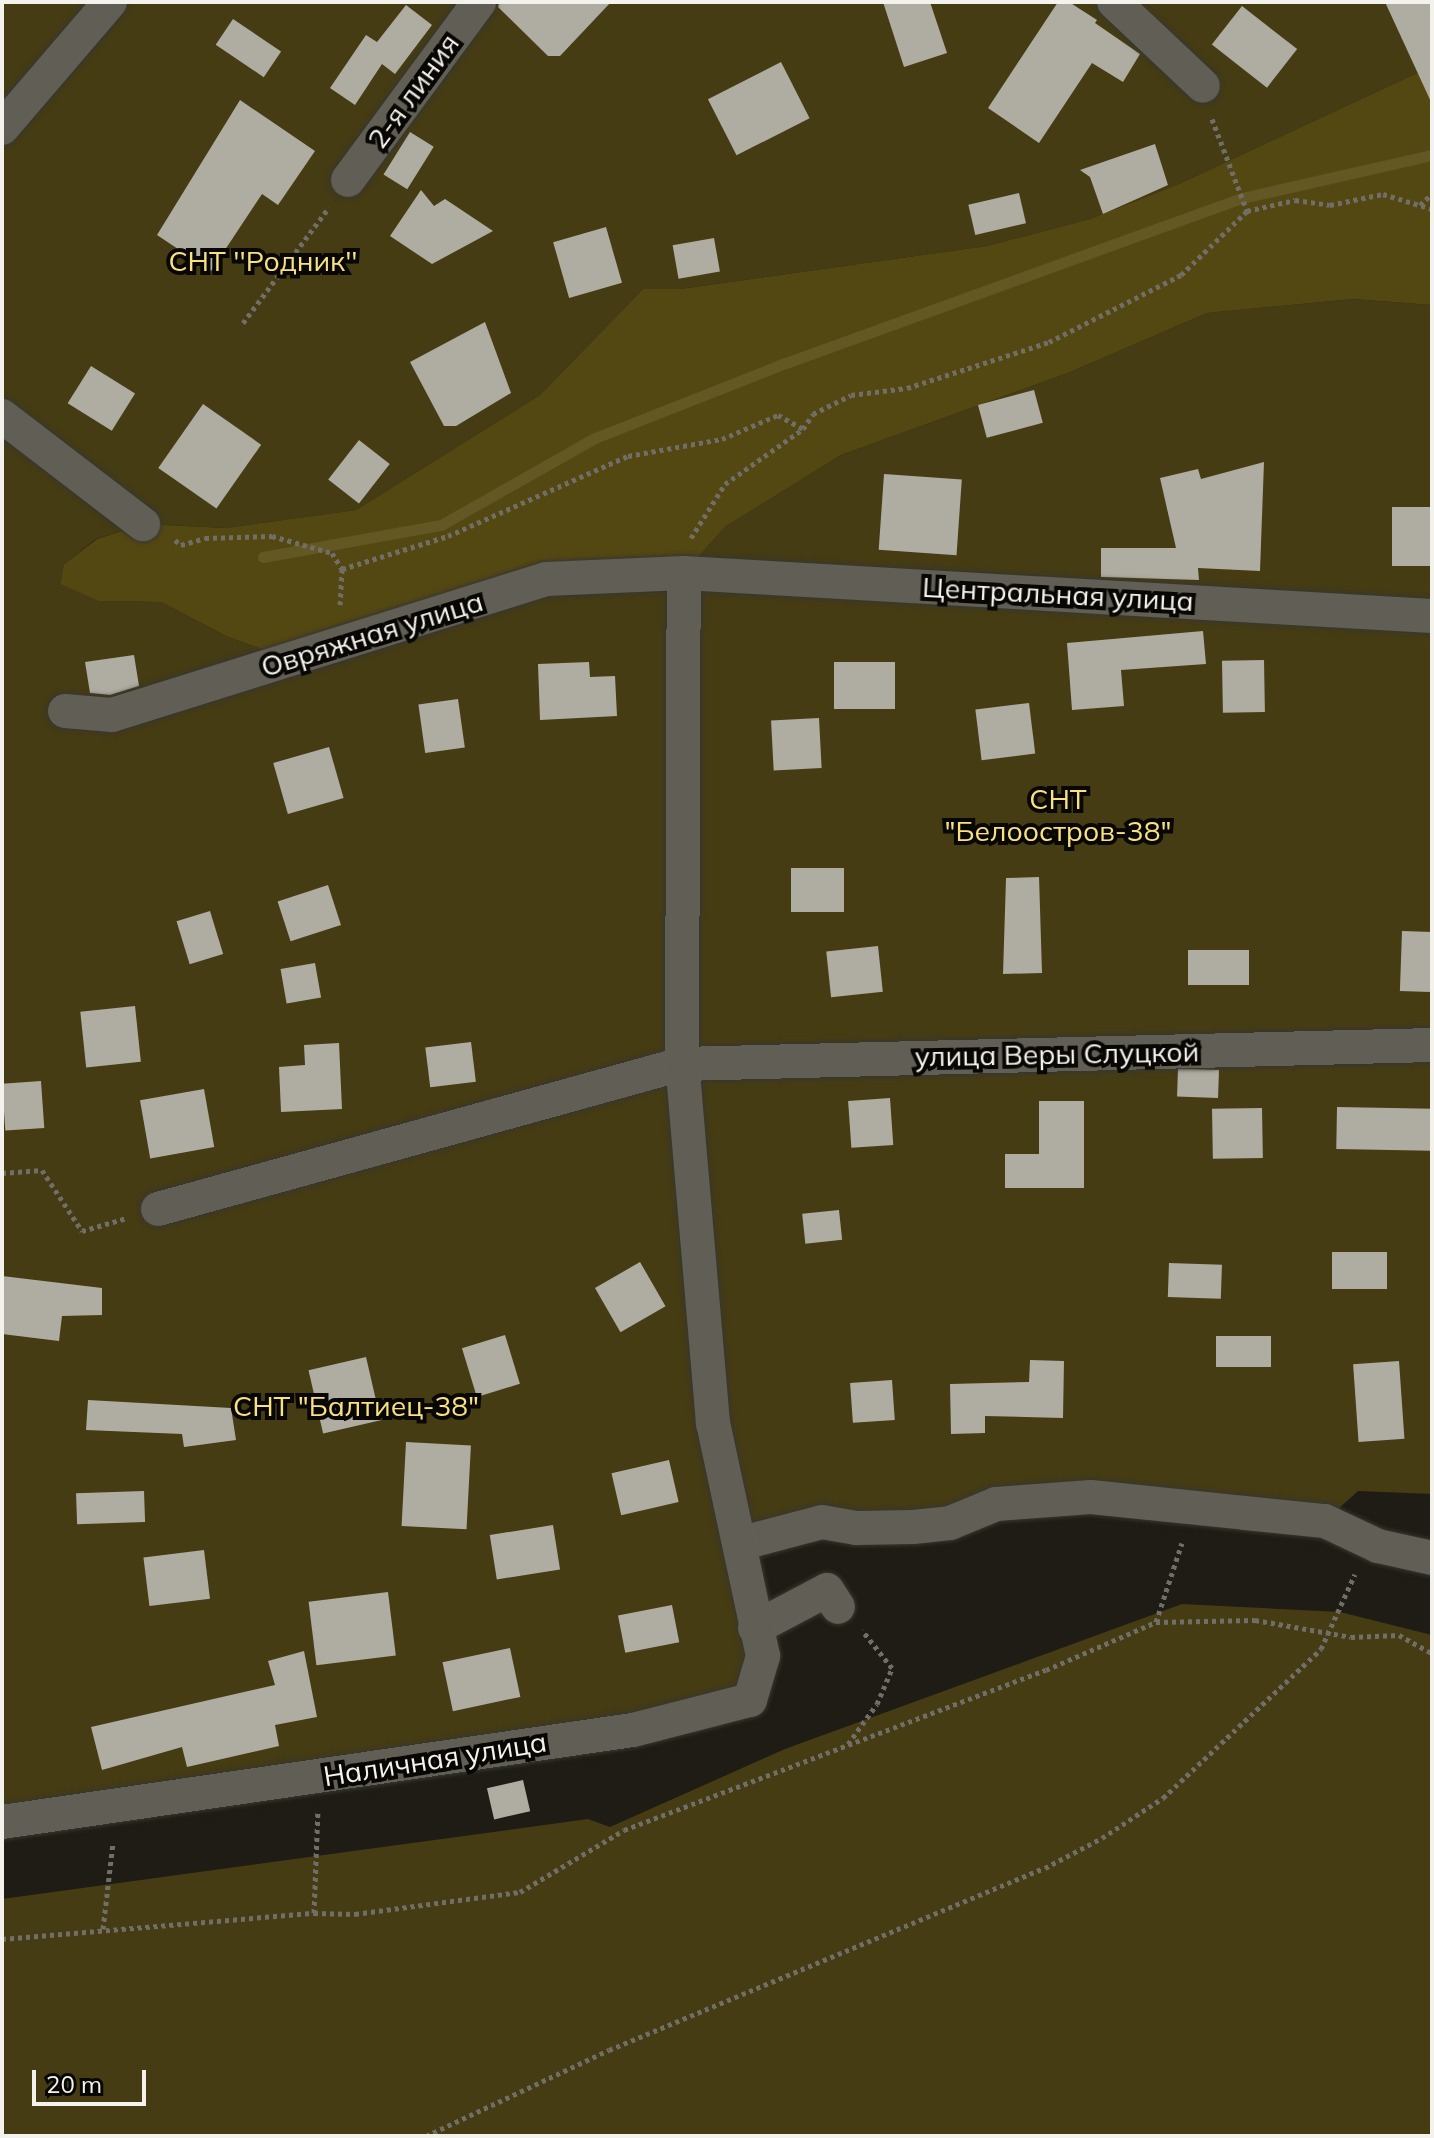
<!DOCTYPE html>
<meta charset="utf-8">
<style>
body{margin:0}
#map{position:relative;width:1434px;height:2138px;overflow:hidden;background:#1e1c14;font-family:Mulish,sans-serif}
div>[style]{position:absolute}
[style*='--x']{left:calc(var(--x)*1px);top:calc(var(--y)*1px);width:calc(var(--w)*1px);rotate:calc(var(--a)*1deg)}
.green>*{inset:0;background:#453c14}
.forest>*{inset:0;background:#544812}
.stream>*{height:11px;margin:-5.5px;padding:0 5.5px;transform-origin:5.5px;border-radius:5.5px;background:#635723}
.building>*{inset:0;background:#afada2;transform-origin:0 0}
.path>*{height:5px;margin-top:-2.5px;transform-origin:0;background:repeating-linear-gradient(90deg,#706e67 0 4px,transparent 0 8px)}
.roads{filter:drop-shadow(0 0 2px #373631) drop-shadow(0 0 2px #373631)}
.street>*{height:34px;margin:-17px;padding:0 17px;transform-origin:17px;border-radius:17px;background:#615f55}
span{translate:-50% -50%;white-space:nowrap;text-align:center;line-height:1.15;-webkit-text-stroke:8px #080704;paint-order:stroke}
.street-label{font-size:28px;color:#f3f2ed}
.park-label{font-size:28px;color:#f9e180}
.frame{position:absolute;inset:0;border:4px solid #f3f2ed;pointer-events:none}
.scale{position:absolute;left:32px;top:2070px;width:114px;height:36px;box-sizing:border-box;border:4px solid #f3f2ed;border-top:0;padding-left:10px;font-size:24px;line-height:28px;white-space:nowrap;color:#f3f2ed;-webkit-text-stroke:6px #080704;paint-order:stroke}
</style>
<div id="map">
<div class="green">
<div style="clip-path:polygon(2px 2px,1432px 2px,1432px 66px,1179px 184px,1090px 219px,987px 246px,680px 289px,643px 289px,540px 395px,356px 510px,226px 528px,143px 524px,96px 539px,64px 564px,99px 601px,161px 602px,228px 637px,290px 659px,546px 579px,684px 573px,725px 527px,841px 455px,1068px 373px,1207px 313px,1353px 299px,1432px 305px,1432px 1494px,1358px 1491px,1325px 1521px,1091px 1497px,737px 1543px,750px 1700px,2px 1822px)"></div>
<div style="clip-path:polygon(1182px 1604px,1340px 1612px,1432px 1635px,1432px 2136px,2px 2136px,2px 1899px,588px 1819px,610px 1827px,785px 1749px)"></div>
</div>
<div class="forest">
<div style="clip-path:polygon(1432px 66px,1432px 305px,1353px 299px,1207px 313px,1068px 373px,841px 455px,725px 527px,684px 573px,546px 579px,290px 659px,228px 637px,161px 602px,99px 601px,61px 584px,64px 564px,97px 539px,143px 524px,226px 528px,356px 510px,540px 395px,643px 289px,680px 289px,987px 246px,1090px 219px,1179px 184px)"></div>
</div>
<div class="stream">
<div style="--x:263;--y:557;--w:181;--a:-10.2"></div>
<div style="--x:441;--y:525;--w:177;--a:-29.5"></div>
<div style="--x:595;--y:438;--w:202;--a:-21.5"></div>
<div style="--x:783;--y:364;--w:488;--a:-19.9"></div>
<div style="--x:1242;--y:198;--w:195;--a:-12.8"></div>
</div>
<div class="building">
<div style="clip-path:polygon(499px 2px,611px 2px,560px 56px,548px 56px,498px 7px)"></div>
<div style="clip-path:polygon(883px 2px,930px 2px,947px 53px,904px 67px)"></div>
<div style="clip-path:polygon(1058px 2px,1069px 2px,1097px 20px,1095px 23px,1140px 54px,1123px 82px,1092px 63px,1039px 143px,988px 108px)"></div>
<div style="clip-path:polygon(1385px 2px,1432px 2px,1432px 104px)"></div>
<div style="clip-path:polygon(406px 5px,432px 25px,395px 74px,382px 64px,355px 105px,330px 88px,366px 35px,377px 42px)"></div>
<div style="left:1242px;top:6px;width:70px;height:49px;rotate:38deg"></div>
<div style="left:233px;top:19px;width:58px;height:31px;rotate:34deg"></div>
<div style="left:781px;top:62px;width:63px;height:82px;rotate:63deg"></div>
<div style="clip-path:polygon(240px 100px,315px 151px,278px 205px,262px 194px,211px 271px,157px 235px)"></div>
<div style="left:410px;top:132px;width:28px;height:50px;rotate:32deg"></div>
<div style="clip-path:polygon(1155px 144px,1168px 185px,1103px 214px,1090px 177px,1080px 170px)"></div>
<div style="clip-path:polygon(421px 190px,434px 206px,445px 199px,493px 231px,432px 264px,390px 236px)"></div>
<div style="left:1019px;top:193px;width:31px;height:52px;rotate:77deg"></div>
<div style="left:606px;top:227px;width:58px;height:55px;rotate:74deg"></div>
<div style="left:714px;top:238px;width:34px;height:42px;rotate:80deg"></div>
<div style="clip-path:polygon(485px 322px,511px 393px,456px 426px,444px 426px,410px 362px)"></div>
<div style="left:91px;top:366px;width:52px;height:44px;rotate:32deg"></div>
<div style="left:1034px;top:390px;width:34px;height:58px;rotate:75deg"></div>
<div style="left:203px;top:404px;width:71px;height:78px;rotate:35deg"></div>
<div style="left:359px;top:440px;width:39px;height:50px;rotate:38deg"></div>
<div style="clip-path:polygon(1264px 462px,1260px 571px,1198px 568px,1199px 580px,1101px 577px,1101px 548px,1176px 548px,1160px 478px,1198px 469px,1201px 479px)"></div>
<div style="left:884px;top:474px;width:78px;height:76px;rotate:4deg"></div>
<div style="left:1432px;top:507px;width:59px;height:40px;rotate:90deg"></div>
<div style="clip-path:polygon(1203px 631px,1206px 664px,1121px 670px,1124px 706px,1072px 710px,1067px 643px)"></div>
<div style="clip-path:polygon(134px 655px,139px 686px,110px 695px,90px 693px,85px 662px)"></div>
<div style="left:1264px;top:660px;width:52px;height:42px;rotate:89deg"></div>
<div style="clip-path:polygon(589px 662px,590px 677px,615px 676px,617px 716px,540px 720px,538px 664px)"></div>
<div style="left:834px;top:662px;width:61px;height:47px"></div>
<div style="left:458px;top:699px;width:49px;height:40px;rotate:82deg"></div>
<div style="left:1029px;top:703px;width:51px;height:54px;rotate:83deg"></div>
<div style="left:819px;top:718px;width:50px;height:48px;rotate:87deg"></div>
<div style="left:329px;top:747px;width:53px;height:58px;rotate:74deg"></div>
<div style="left:844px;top:868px;width:44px;height:53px;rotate:90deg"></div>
<div style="clip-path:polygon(1039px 877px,1042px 973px,1003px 974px,1006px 878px)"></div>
<div style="left:328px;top:885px;width:42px;height:53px;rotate:72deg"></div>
<div style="left:210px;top:911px;width:45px;height:35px;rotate:73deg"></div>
<div style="left:1402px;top:931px;width:30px;height:60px;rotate:2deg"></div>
<div style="left:878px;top:946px;width:46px;height:52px;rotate:84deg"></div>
<div style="left:1188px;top:950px;width:61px;height:35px"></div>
<div style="left:315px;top:963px;width:35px;height:35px;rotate:80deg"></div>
<div style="left:135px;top:1006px;width:56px;height:55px;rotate:84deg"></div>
<div style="left:471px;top:1042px;width:40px;height:46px;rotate:83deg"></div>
<div style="clip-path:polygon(339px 1043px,342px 1109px,281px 1112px,279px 1067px,305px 1065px,304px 1045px)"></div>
<div style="left:1219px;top:1070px;width:28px;height:41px;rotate:92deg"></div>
<div style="left:41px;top:1081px;width:47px;height:39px;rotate:86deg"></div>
<div style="left:204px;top:1089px;width:59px;height:65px;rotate:80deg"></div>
<div style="left:890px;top:1098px;width:47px;height:42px;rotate:86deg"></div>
<div style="clip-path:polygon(1039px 1101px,1084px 1101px,1084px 1188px,1005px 1188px,1005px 1154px,1039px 1154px)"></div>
<div style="left:1337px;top:1107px;width:95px;height:42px;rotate:1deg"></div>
<div style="left:1262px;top:1108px;width:50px;height:50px;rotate:89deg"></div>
<div style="left:839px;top:1210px;width:30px;height:37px;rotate:84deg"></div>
<div style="left:1332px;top:1252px;width:55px;height:37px"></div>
<div style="left:640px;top:1262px;width:51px;height:52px;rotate:60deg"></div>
<div style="left:1169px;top:1263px;width:53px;height:34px;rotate:2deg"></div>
<div style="clip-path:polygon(2px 1276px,102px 1288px,102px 1315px,62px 1316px,59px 1341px,2px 1334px)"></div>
<div style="left:505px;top:1335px;width:51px;height:45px;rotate:73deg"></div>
<div style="left:1216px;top:1336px;width:55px;height:31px"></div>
<div style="left:366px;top:1357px;width:65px;height:59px;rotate:77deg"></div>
<div style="clip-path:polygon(1030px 1360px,1064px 1361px,1063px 1418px,985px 1416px,985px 1433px,951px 1434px,950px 1384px,1029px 1382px)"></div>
<div style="left:1399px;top:1361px;width:78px;height:46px;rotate:86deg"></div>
<div style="left:892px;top:1380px;width:40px;height:42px;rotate:86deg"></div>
<div style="clip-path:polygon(88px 1400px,231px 1408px,236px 1440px,184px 1447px,182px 1434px,86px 1430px)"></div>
<div style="left:406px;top:1442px;width:65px;height:84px;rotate:3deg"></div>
<div style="left:669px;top:1460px;width:43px;height:59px;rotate:77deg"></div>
<div style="left:144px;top:1491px;width:31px;height:68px;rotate:88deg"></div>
<div style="left:553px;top:1525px;width:45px;height:64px;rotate:81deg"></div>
<div style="left:204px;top:1550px;width:49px;height:61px;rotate:83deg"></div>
<div style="left:388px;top:1592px;width:64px;height:80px;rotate:83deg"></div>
<div style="left:672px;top:1605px;width:38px;height:55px;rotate:79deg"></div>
<div style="left:510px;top:1648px;width:50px;height:69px;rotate:78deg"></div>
<div style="clip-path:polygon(304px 1651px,317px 1717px,275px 1725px,279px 1746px,187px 1767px,182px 1747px,102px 1770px,91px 1727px,275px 1685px,268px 1661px)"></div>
<div style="left:523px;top:1780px;width:32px;height:37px;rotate:77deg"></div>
</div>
<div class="path">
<div style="--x:1212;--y:119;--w:98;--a:69.2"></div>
<div style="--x:1420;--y:205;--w:16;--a:-43"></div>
<div style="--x:243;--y:323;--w:144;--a:-53.4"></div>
<div style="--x:691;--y:538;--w:64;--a:-57.8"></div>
<div style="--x:725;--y:484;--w:95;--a:-35.2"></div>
<div style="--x:803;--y:429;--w:18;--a:-56"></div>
<div style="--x:813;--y:414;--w:42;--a:-26.6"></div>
<div style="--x:851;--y:395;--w:56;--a:-7.1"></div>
<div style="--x:907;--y:388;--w:149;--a:-17.9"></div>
<div style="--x:1049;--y:342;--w:148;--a:-26.9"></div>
<div style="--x:1181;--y:275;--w:92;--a:-44.1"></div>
<div style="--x:1247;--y:211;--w:49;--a:-12.9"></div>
<div style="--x:1295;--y:200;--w:35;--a:8"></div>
<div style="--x:1330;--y:205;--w:54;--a:-11.7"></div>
<div style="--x:1383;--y:194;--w:51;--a:17"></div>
<div style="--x:175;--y:540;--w:8;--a:40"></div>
<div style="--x:181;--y:545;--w:25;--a:-16"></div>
<div style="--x:205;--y:538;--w:67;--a:-1.7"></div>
<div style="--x:272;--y:536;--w:62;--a:15.8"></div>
<div style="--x:332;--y:553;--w:19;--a:58"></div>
<div style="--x:342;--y:569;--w:36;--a:93"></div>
<div style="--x:342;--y:569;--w:111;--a:-17.3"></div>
<div style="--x:448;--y:536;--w:197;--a:-24"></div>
<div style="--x:628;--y:456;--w:96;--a:-10.3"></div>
<div style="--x:722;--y:439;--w:61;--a:-23.2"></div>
<div style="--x:778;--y:415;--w:29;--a:29"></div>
<div style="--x:2;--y:1173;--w:40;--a:-4.3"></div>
<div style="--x:42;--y:1170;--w:73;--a:56.7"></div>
<div style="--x:82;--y:1231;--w:47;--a:-16.1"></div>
<div style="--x:1156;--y:1622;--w:83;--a:-71.8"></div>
<div style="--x:848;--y:1744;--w:49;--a:-54.1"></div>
<div style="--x:877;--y:1704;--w:39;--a:-67"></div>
<div style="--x:892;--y:1668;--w:48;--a:-128.3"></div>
<div style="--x:314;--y:1913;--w:103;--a:-87.8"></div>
<div style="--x:103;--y:1929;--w:87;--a:-83.4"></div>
<div style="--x:2;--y:1939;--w:313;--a:-4.8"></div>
<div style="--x:314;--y:1913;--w:41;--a:1.4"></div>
<div style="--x:355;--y:1914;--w:166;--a:-7.6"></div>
<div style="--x:520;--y:1892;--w:121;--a:-30.8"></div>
<div style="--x:624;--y:1830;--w:451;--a:-20.8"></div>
<div style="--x:1046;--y:1670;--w:120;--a:-23.6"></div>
<div style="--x:1156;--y:1622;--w:99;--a:-1.2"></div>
<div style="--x:1255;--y:1620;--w:97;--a:10"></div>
<div style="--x:1351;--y:1637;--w:48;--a:-2.4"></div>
<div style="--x:1399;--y:1635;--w:38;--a:29"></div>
<div style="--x:426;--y:2136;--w:202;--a:-25.2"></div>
<div style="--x:609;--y:2050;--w:472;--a:-22.7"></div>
<div style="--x:1045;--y:1868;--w:64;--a:-27.8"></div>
<div style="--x:1102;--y:1838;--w:73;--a:-33.3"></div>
<div style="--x:1163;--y:1798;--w:217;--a:-43.3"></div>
<div style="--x:1321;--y:1649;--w:82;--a:-65.6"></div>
</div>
<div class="roads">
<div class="street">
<div style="--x:1114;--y:2;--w:122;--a:43.3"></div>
<div style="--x:2;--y:128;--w:166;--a:-49.4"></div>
<div style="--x:348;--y:180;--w:221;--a:-53.6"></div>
<div style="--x:2;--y:416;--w:178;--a:37.5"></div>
<div style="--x:65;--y:711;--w:47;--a:4.9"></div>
<div style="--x:112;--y:715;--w:455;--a:-17.4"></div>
<div style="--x:546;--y:579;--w:138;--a:-2.5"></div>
<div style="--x:684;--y:573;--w:749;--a:3.29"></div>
<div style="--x:158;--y:1209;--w:544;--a:-15.47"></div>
<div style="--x:682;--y:1064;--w:750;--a:-1.45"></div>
<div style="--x:750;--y:1541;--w:74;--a:-14.8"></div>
<div style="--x:822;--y:1522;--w:35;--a:10"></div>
<div style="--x:856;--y:1528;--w:57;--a:-1"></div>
<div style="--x:913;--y:1527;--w:37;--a:-6"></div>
<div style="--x:950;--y:1523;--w:50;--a:-22.4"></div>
<div style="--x:996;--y:1504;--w:95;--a:-4.2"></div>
<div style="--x:1091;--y:1497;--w:235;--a:5.9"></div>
<div style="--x:1325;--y:1521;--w:59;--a:25.3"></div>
<div style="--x:1378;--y:1546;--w:55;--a:12.5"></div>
<div style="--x:755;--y:1628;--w:81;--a:-27.8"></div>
<div style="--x:827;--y:1590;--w:20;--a:57"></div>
<div style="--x:2;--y:1822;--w:638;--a:-8.3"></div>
<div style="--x:633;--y:1730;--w:121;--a:-14.4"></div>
<div style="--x:750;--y:1700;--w:46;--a:-73.5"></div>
<div style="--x:763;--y:1656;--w:238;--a:-102.1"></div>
<div style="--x:713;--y:1423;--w:360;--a:-94.9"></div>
<div style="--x:682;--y:1064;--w:491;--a:-89.8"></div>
</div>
</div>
<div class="street-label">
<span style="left:413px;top:91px;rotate:-54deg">2-я линия</span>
<span style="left:1058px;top:594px;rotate:3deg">Центральная улица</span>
<span style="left:372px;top:634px;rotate:-17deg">Овряжная улица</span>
<span style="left:1057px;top:1054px;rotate:-1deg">улица Веры Слуцкой</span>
<span style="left:435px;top:1759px;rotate:-9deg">Наличная улица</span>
</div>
<div class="park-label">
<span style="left:263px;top:261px">СНТ ''Родник''</span>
<span style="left:1058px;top:815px">СНТ<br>"Белоостров-38"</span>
<span style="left:356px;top:1406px">СНТ "Балтиец-38"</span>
</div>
<div class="frame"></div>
<div class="scale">20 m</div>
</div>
